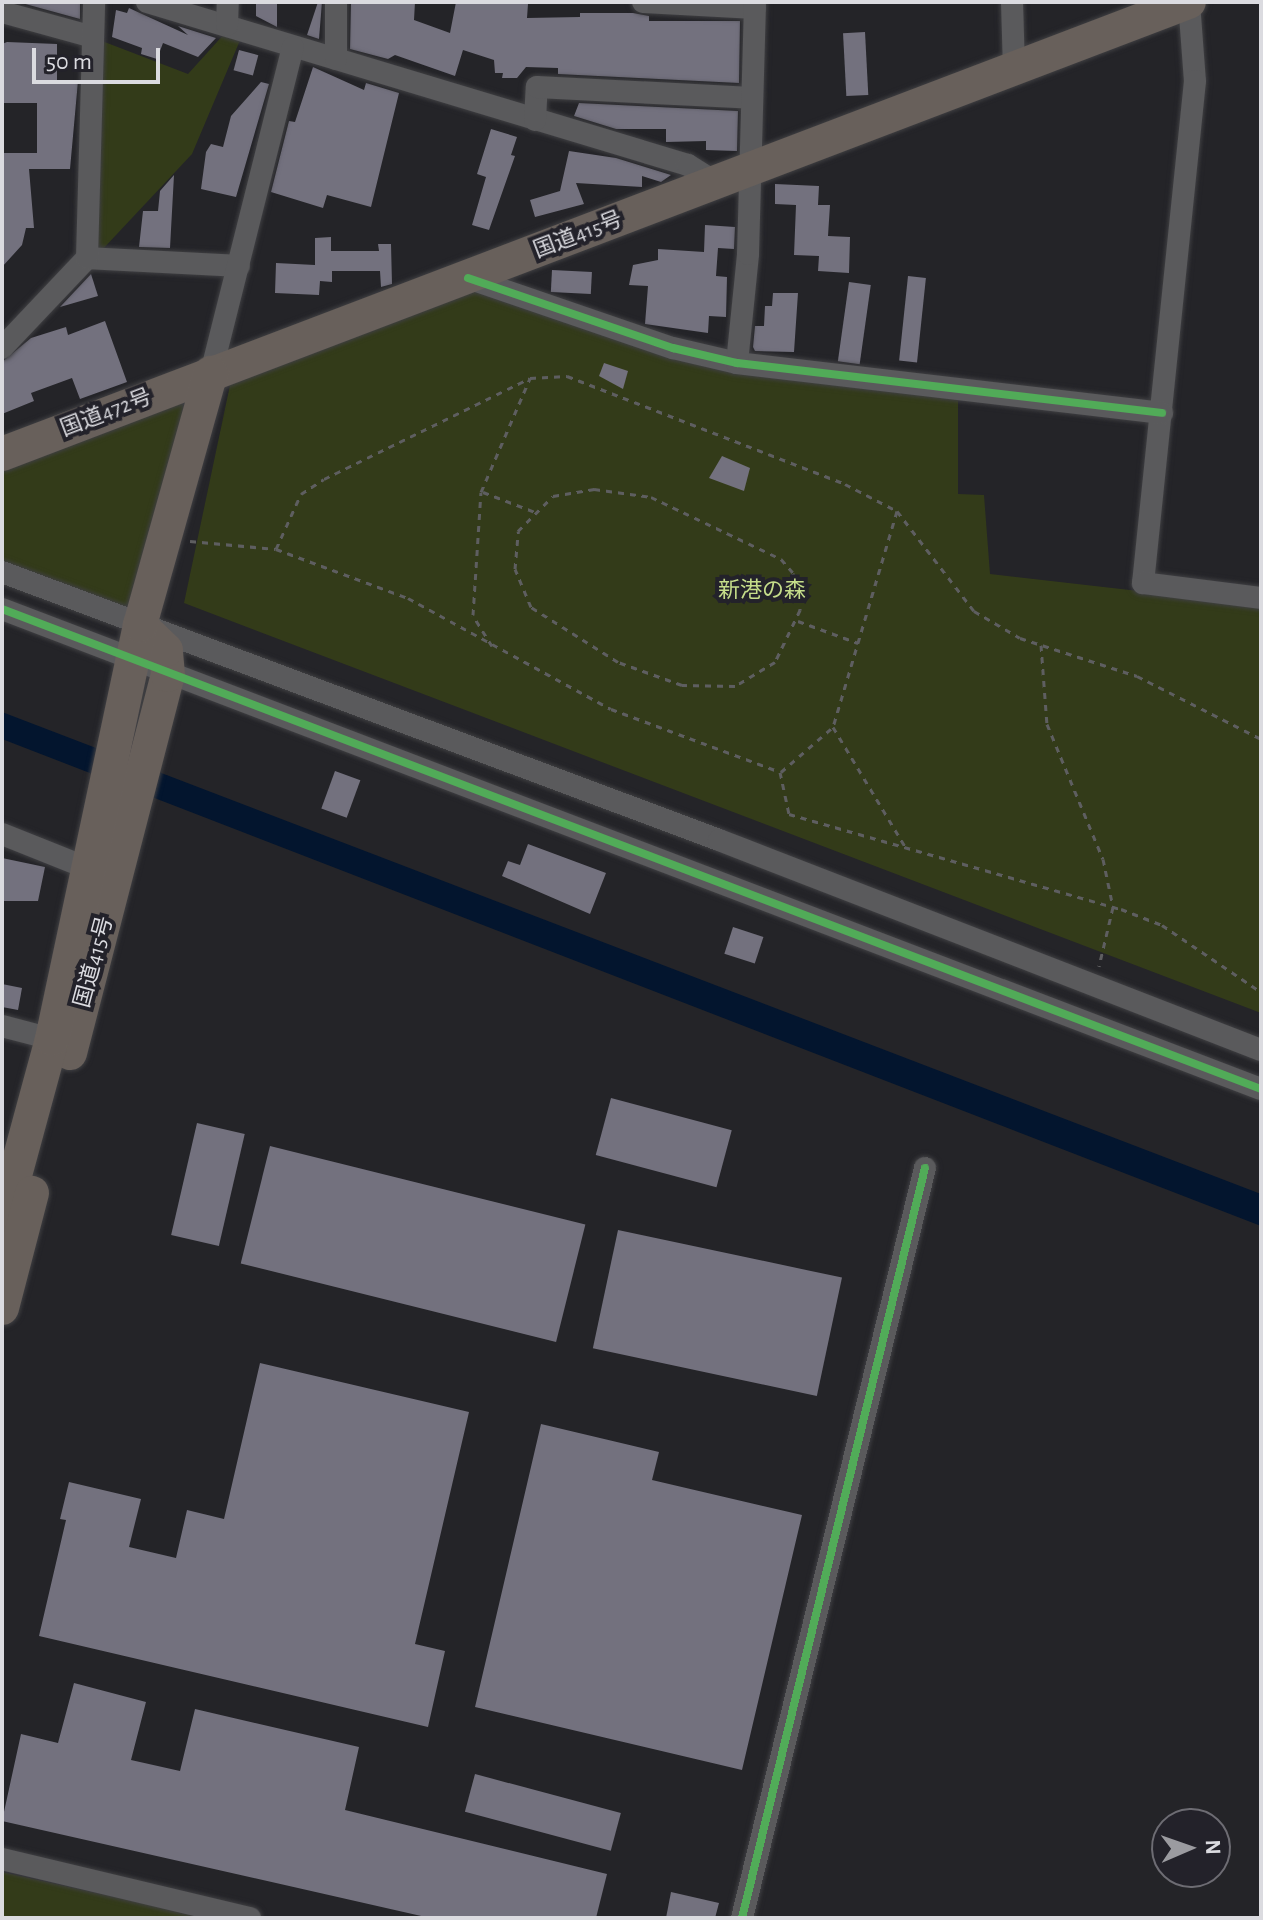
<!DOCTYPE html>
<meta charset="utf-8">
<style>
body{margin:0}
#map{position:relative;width:1263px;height:1920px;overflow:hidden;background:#242428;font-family:"Alegreya Sans","Noto Sans JP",sans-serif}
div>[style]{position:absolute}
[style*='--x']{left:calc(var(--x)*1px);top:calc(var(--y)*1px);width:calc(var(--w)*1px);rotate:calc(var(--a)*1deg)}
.green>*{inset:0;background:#333b19}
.water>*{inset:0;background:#03152e}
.building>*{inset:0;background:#73717e;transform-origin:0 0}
.path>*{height:3px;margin-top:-1.5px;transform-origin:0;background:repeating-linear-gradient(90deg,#5e5e60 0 6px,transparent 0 12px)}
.roads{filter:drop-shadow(0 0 2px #3f3f42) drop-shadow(0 0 2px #3f3f42)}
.minor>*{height:22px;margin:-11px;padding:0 11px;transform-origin:11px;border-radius:11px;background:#5a5a5c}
.highway>*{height:34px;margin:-17px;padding:0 17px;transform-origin:17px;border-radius:17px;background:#68605b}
.cycleway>*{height:8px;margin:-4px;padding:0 4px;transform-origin:4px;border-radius:4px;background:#51ab58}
span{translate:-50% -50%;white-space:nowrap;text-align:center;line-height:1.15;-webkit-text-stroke:8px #23222a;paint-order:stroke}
.street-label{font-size:22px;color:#dbdbe0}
.park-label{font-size:22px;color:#c5dd8a}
.frame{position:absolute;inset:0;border:4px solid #dbdbe0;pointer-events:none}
.north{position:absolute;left:1151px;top:1808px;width:80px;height:80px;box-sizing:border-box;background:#23222a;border:2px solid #6d6c73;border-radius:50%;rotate:88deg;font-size:22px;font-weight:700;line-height:32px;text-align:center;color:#dbdbe0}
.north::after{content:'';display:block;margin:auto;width:28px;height:36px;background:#9b9ba0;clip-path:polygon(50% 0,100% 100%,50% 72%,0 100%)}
.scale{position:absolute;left:32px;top:48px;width:128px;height:36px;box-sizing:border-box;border:4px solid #dbdbe0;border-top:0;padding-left:10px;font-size:24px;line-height:28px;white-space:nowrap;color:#dbdbe0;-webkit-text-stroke:6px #23222a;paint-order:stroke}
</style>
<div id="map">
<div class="green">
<div style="clip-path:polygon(226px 32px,241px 38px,192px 154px,102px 250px,95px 247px,102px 41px,188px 74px)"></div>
<div style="clip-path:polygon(477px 283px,675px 360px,958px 396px,958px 494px,984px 495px,990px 574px,1261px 605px,1261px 1013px,184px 603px,233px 371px)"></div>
<div style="clip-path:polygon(188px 397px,138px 617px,2px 565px,2px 459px)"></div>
<div style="clip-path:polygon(2px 1872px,209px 1918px,2px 1918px)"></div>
</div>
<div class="water">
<div style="clip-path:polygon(2px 712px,1261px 1194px,1261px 1226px,2px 739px)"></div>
</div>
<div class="building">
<div style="clip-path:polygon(18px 2px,80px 2px,80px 19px)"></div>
<div style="clip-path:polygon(256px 2px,277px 2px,277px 27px,256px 16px)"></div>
<div style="clip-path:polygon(318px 2px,322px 2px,319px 39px,307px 35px)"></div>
<div style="clip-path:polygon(351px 2px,415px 2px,414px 20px,450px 33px,456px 2px,528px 4px,527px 18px,580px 17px,580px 13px,633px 13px,649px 16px,649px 21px,740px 21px,739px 83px,578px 75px,558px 74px,558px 68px,526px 67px,517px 78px,502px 78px,503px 73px,495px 73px,494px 60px,463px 50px,455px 76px,395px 55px,388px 59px,350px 49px)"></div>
<div style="clip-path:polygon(129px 8px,188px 35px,178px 26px,216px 38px,198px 57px,163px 43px,157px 59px,141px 54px,142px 48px,112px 37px,116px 10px,127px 13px)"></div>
<div style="left:865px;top:32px;width:63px;height:22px;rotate:87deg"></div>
<div style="clip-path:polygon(7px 42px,57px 44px,57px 81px,78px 81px,70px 169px,29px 169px,34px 228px,26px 228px,22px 245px,2px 267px,2px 153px,37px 153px,37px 103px,2px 103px,2px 44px)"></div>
<div style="left:239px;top:50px;width:20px;height:21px;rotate:15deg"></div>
<div style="clip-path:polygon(313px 67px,364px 90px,366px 83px,399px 93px,371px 207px,327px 195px,323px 208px,271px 192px,289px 121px,295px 122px)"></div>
<div style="clip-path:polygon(261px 82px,269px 84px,236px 197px,201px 189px,206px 152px,211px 144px,223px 147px,231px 116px)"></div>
<div style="clip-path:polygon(579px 103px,738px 111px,737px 151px,706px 150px,706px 141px,666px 142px,666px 129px,616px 129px,574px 116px)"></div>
<div style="clip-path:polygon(491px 129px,517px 137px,511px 155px,515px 156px,489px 230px,472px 225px,486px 177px,477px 174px)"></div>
<div style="clip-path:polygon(569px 151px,616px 158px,671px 175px,661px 182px,642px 176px,642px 187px,576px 183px,584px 204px,535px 217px,530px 200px,560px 191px)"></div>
<div style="clip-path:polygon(174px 175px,170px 248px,139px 247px,143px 211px,158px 211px,160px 191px)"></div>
<div style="clip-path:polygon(775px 184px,819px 186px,818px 205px,830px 205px,828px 236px,850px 237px,849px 273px,818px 271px,819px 256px,794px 255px,796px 205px,775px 204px)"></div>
<div style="clip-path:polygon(705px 225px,735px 227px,734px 249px,718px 248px,716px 276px,727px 277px,726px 317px,709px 316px,708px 333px,645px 324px,648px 286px,629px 285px,633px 265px,658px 260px,658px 249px,704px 252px)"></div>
<div style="clip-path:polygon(331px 237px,331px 251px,379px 251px,378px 244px,391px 244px,392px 284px,381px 287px,380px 271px,332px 271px,332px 282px,320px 281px,319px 295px,275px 293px,276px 263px,315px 265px,315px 238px)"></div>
<div style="left:552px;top:270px;width:40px;height:22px;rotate:3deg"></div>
<div style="clip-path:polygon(91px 274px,98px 296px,60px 307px)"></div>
<div style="left:908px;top:276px;width:18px;height:85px;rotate:6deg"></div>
<div style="left:849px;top:282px;width:22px;height:80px;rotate:8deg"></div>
<div style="clip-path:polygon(773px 293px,798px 293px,794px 352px,755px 351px,753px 347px,755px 326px,764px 326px,765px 306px,772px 306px)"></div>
<div style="clip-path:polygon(105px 321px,127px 382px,80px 399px,72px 378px,31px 393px,34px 401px,2px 414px,2px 362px,31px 338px,66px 327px,68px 335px)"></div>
<div style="clip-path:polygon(604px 363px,628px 371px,623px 389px,599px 376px)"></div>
<div style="clip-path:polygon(722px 456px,750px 468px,744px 491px,709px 478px)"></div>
<div style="left:335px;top:771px;width:27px;height:40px;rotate:20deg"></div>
<div style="clip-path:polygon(528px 844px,606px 873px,590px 914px,502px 876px,508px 861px,520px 865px)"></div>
<div style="clip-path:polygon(2px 858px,45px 867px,38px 901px,4px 901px)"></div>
<div style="left:733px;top:927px;width:32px;height:28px;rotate:18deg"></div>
<div style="clip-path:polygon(2px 984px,22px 988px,18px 1010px,2px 1007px)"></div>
<div style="left:611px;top:1098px;width:125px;height:59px;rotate:15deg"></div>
<div style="left:197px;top:1123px;width:49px;height:115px;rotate:13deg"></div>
<div style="left:270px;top:1146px;width:325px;height:121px;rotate:14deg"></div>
<div style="left:618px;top:1230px;width:229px;height:121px;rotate:12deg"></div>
<div style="clip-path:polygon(260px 1363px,469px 1412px,415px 1644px,445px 1651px,428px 1727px,39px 1636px,66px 1520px,60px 1519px,69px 1482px,141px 1499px,129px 1547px,176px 1558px,187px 1510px,224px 1519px)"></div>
<div style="clip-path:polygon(541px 1424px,659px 1452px,652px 1480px,802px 1515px,742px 1770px,475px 1707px)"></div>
<div style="clip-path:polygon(74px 1683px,146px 1702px,131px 1760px,180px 1771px,195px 1709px,359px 1747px,345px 1810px,607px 1874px,596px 1918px,430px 1918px,2px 1821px,21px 1734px,58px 1743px)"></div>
<div style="left:475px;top:1774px;width:151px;height:39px;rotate:15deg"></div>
<div style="clip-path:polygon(671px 1892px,719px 1903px,715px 1918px,666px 1918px)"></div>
</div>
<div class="path">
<div style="--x:594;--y:489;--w:58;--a:8"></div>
<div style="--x:651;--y:497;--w:144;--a:25.5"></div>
<div style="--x:781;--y:559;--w:18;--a:49"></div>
<div style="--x:793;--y:573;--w:38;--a:79"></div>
<div style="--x:800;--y:610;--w:58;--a:115.7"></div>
<div style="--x:775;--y:662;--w:47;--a:149"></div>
<div style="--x:735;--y:686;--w:53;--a:-178.9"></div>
<div style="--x:682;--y:685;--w:68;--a:-160.2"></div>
<div style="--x:618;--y:662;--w:103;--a:-147.7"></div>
<div style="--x:531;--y:607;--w:41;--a:-112.8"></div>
<div style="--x:515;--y:569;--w:38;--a:-85"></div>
<div style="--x:518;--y:531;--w:49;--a:-45"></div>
<div style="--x:553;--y:496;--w:42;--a:-9.7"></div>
<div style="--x:483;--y:492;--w:56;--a:21"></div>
<div style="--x:897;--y:511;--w:225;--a:106.5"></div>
<div style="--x:833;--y:727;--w:141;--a:58.9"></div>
<div style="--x:190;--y:541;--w:86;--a:5.3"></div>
<div style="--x:276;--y:549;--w:141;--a:20.4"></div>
<div style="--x:408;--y:598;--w:231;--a:28.7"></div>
<div style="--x:611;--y:709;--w:180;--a:20.4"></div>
<div style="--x:780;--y:772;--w:43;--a:77.9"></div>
<div style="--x:789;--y:814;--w:345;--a:16"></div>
<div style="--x:1121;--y:909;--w:44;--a:21.3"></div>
<div style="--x:1162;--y:925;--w:120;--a:34.1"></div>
<div style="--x:276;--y:549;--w:60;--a:-65.6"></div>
<div style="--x:301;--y:494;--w:27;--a:-33"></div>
<div style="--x:324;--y:479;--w:229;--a:-26.1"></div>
<div style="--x:530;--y:378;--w:37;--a:-3"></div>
<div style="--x:567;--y:376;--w:298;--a:21.2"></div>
<div style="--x:845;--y:484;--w:59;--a:27.4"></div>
<div style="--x:897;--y:511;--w:126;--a:52.4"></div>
<div style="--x:974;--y:611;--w:53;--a:30.4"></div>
<div style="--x:1020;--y:638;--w:123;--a:18"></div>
<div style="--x:1137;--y:676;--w:139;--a:26.9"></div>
<div style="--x:798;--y:621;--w:64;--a:20.1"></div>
<div style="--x:1041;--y:645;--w:79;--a:85.7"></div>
<div style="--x:1047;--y:724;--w:146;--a:67.5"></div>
<div style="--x:1103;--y:859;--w:49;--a:78.2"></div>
<div style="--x:1113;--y:907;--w:61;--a:103.3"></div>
<div style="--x:492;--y:646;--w:36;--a:-122"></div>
<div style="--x:473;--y:615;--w:123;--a:-86.3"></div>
<div style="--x:481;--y:492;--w:124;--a:-66.7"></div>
<div style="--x:781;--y:772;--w:69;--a:-40.9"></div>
</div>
<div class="roads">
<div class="minor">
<div style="--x:147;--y:2;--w:565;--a:16.77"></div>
<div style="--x:688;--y:165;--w:31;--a:32"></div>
<div style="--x:643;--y:2;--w:112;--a:3.1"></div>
<div style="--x:1012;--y:2;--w:67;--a:88.3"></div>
<div style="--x:1189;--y:2;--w:79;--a:85.7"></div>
<div style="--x:1195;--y:81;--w:505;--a:95.91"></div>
<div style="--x:1143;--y:583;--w:119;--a:7.2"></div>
<div style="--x:2;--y:12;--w:94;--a:15.4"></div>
<div style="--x:227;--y:25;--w:23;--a:-88"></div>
<div style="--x:336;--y:59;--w:57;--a:-90"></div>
<div style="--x:535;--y:120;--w:33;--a:-87"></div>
<div style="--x:537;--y:87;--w:215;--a:2.9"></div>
<div style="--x:87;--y:258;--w:152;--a:3"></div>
<div style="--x:468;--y:278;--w:217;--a:18.9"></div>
<div style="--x:673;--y:348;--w:66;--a:13.2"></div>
<div style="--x:737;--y:363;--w:428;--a:6.7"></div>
<div style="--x:2;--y:348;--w:124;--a:-46.6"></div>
<div style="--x:87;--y:258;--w:256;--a:-88.4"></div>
<div style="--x:737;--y:363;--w:110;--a:-84.2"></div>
<div style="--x:748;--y:254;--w:252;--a:-88.4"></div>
<div style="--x:211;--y:373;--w:336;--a:-75.9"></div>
<div style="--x:2;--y:572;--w:765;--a:20.49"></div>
<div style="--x:719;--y:840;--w:581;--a:21.18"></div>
<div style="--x:2;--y:609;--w:1347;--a:20.87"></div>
<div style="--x:2;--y:834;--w:89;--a:21.7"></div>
<div style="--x:2;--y:1026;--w:52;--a:14.6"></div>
<div style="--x:2;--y:1859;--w:255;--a:13.4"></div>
<div style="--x:742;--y:1918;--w:772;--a:-76.29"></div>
</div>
<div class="highway">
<div style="--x:2;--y:454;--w:1270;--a:-20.85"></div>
<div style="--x:70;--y:1053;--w:390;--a:-75.5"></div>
<div style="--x:168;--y:675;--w:25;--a:-95"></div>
<div style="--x:166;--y:650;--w:36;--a:-136"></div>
<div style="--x:2;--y:1223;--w:191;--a:-74.8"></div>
<div style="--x:52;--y:1039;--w:423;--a:-78"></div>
<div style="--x:140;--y:625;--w:262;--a:-74.3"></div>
<div style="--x:2;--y:1308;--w:119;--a:-75.4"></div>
</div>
</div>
<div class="cycleway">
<div style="--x:468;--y:278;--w:217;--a:18.9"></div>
<div style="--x:673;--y:348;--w:66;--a:13.2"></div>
<div style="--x:737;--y:363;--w:428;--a:6.7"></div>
<div style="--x:2;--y:609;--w:1347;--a:20.87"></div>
<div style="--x:742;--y:1918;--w:772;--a:-76.29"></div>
</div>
<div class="street-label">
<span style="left:578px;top:235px;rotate:-21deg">国道415号</span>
<span style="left:106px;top:413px;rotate:-21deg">国道472号</span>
<span style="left:94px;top:962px;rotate:-75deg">国道415号</span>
</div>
<div class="park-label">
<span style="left:762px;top:591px">新港の森</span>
</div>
<div class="frame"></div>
<div class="north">N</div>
<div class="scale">50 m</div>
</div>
